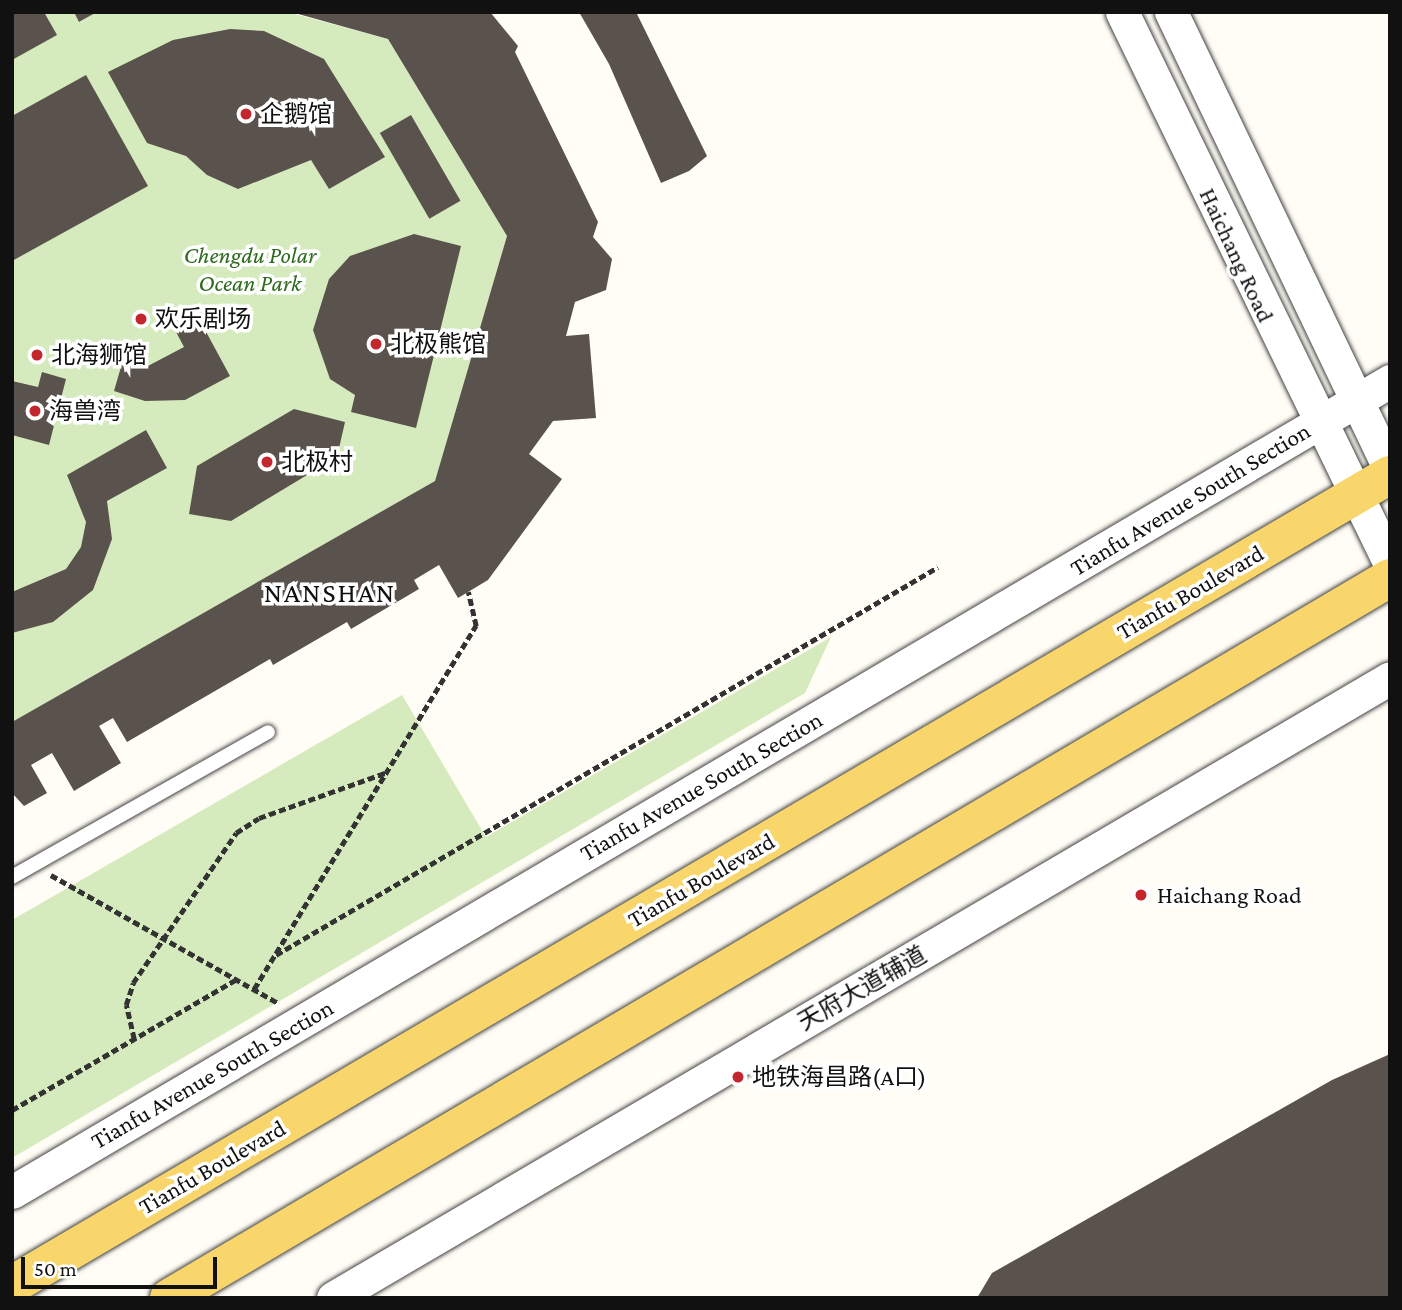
<!DOCTYPE html>
<meta charset="utf-8">
<style>
body{margin:0}
#map{position:relative;width:1402px;height:1310px;overflow:hidden;background:#fffdf5;font-family:"Crimson Pro","Noto Sans SC",serif}
div>[style]{position:absolute}
[style*='--x']{left:calc(var(--x)*1px);top:calc(var(--y)*1px);width:calc(var(--w)*1px);rotate:calc(var(--a)*1deg)}
.green>*{inset:0;background:#d5ebbd}
.building>*{inset:0;background:#5a524d;transform-origin:0 0}
.path>*{height:4.5px;margin-top:-2.25px;transform-origin:0;background:repeating-linear-gradient(90deg,#333 0 7px,transparent 0 10.5px)}
.roads{filter:drop-shadow(0 0 2px #444) drop-shadow(0 0 2px #444)}
.service>*{height:14px;margin:-7px;padding:0 7px;transform-origin:7px;border-radius:7px;background:#fff}
.tertiary>*{height:33px;margin:-16.5px;padding:0 16.5px;transform-origin:16.5px;border-radius:16.5px;background:#fff}
.primary>*{height:38px;margin:-19px;padding:0 19px;transform-origin:19px;border-radius:19px;background:#f9d66b}
.dots>*{width:19px;height:19px;translate:-50% -50%;box-sizing:border-box;border:4px solid #fff;border-radius:50%}
span{translate:-50% -50%;white-space:nowrap;text-align:center;line-height:1.15;-webkit-text-stroke:7px #fff;paint-order:stroke}
.poi-label{font-size:24px;color:#111}
.left{translate:0 -50%;text-align:left}
.park-label{font-size:24px;color:#2f6b1f;font-style:italic}
.street-label{font-size:24px;color:#111}
.quarter-label{font-size:28px;color:#111;letter-spacing:2px}
.frame{position:absolute;inset:0;border:14px solid #111;pointer-events:none}
.scale{position:absolute;left:21px;top:1257px;width:196px;height:32px;box-sizing:border-box;border:4px solid #111;border-top:0;padding-left:9px;font-size:21px;line-height:24px;white-space:nowrap;color:#111;-webkit-text-stroke:5px #fff;paint-order:stroke}
</style>
<div id="map">
<div class="green">
<div style="clip-path:polygon(12px 12px,74px 12px,80px 22px,97px 12px,287px 12px,388px 39px,507px 236px,435px 481px,12px 722px)"></div>
<div style="clip-path:polygon(831px 637px,805px 693px,12px 1158px,12px 920px,402px 695px,486px 837px)"></div>
</div>
<div class="building">
<div style="clip-path:polygon(12px 12px,44px 12px,57px 35px,12px 60px)"></div>
<div style="clip-path:polygon(74px 12px,97px 12px,79px 22px)"></div>
<div style="clip-path:polygon(291px 12px,490px 12px,518px 46px,515px 52px,598px 222px,593px 237px,612px 259px,606px 290px,575px 302px,566px 336px,589px 334px,596px 418px,553px 421px,529px 454px,562px 479px,488px 580px,458px 598px,439px 565px,414px 580px,419px 589px,351px 629px,347px 622px,273px 665px,270px 659px,127px 742px,113px 718px,99px 726px,121px 763px,74px 791px,52px 753px,31px 765px,47px 793px,24px 806px,12px 793px,12px 722px,435px 481px,507px 236px,388px 39px)"></div>
<div style="clip-path:polygon(579px 12px,636px 12px,707px 156px,689px 171px,661px 183px,609px 64px)"></div>
<div style="clip-path:polygon(230px 29px,264px 31px,324px 59px,385px 157px,329px 189px,311px 160px,238px 189px,207px 175px,186px 156px,147px 143px,108px 72px,173px 40px)"></div>
<div style="clip-path:polygon(86px 75px,148px 186px,12px 261px,12px 116px)"></div>
<div style="left:411px;top:115px;width:99px;height:36px;rotate:60deg"></div>
<div style="clip-path:polygon(414px 234px,461px 246px,416px 428px,351px 412px,355px 395px,330px 379px,313px 330px,329px 279px,350px 256px)"></div>
<div style="clip-path:polygon(198px 317px,230px 376px,185px 400px,145px 401px,114px 391px,123px 360px,146px 367px,184px 347px,175px 330px)"></div>
<div style="clip-path:polygon(42px 372px,66px 379px,49px 445px,12px 435px,12px 381px,38px 387px)"></div>
<div style="clip-path:polygon(294px 409px,345px 422px,337px 457px,231px 521px,189px 514px,197px 466px)"></div>
<div style="clip-path:polygon(146px 430px,167px 468px,107px 501px,112px 539px,93px 590px,53px 622px,12px 633px,12px 592px,66px 569px,81px 547px,86px 522px,67px 475px)"></div>
<div style="clip-path:polygon(1390px 1054px,1390px 1298px,977px 1298px,992px 1273px,1332px 1080px)"></div>
</div>
<div class="path">
<div style="--x:51;--y:875;--w:261;--a:29.4"></div>
<div style="--x:276;--y:955;--w:767;--a:-30.37"></div>
<div style="--x:254;--y:989;--w:426;--a:-58.6"></div>
<div style="--x:476;--y:626;--w:35;--a:-103"></div>
<div style="--x:134;--y:1039;--w:35;--a:-103"></div>
<div style="--x:126;--y:1005;--w:23;--a:-72"></div>
<div style="--x:133;--y:983;--w:182;--a:-55.5"></div>
<div style="--x:236;--y:833;--w:27;--a:-33"></div>
<div style="--x:259;--y:818;--w:134;--a:-19.7"></div>
<div style="--x:12;--y:1110;--w:258;--a:-30.2"></div>
</div>
<div class="roads">
<div class="service">
<div style="--x:12;--y:877;--w:294;--a:-29.5"></div>
</div>
<div class="tertiary">
<div style="--x:1122;--y:12;--w:614;--a:64.1"></div>
<div style="--x:1171;--y:12;--w:508;--a:64.44"></div>
<div style="--x:12;--y:1192;--w:1599;--a:-30.48"></div>
<div style="--x:333;--y:1298;--w:1225;--a:-30.39"></div>
</div>
<div class="primary">
<div style="--x:12;--y:1285;--w:1598;--a:-30.45"></div>
<div style="--x:169;--y:1298;--w:1417;--a:-30.53"></div>
</div>
</div>
<div class="dots">
<div style="left:246px;top:114px;background:#c4262e"></div>
<div style="left:141px;top:319px;background:#c4262e"></div>
<div style="left:376px;top:344px;background:#c4262e"></div>
<div style="left:37px;top:355px;background:#c4262e"></div>
<div style="left:35px;top:411px;background:#c4262e"></div>
<div style="left:267px;top:462px;background:#c4262e"></div>
<div style="left:1141px;top:895px;background:#c4262e"></div>
<div style="left:738px;top:1077px;background:#c4262e"></div>
</div>
<div class="poi-label">
<span class="left" style="left:260px;top:114px">企鹅馆</span>
<span class="left" style="left:155px;top:319px">欢乐剧场</span>
<span class="left" style="left:390px;top:344px">北极熊馆</span>
<span class="left" style="left:51px;top:355px">北海狮馆</span>
<span class="left" style="left:49px;top:411px">海兽湾</span>
<span class="left" style="left:281px;top:462px">北极村</span>
<span class="left" style="left:1157px;top:895px">Haichang Road</span>
<span class="left" style="left:752px;top:1077px">地铁海昌路(A口)</span>
</div>
<div class="park-label">
<span style="left:250px;top:269px">Chengdu Polar<br>Ocean Park</span>
</div>
<div class="street-label">
<span style="left:1237px;top:255px;rotate:65deg">Haichang Road</span>
<span style="left:1190px;top:499px;rotate:-31deg">Tianfu Avenue South Section</span>
<span style="left:1190px;top:592px;rotate:-30deg">Tianfu Boulevard</span>
<span style="left:701px;top:786px;rotate:-30deg">Tianfu Avenue South Section</span>
<span style="left:701px;top:880px;rotate:-30deg">Tianfu Boulevard</span>
<span style="left:862px;top:988px;rotate:-30deg">天府大道辅道</span>
<span style="left:212px;top:1074px;rotate:-30deg">Tianfu Avenue South Section</span>
<span style="left:212px;top:1167px;rotate:-30deg">Tianfu Boulevard</span>
</div>
<div class="quarter-label">
<span style="left:330px;top:593px">NANSHAN</span>
</div>
<div class="frame"></div>
<div class="scale">50 m</div>
</div>
